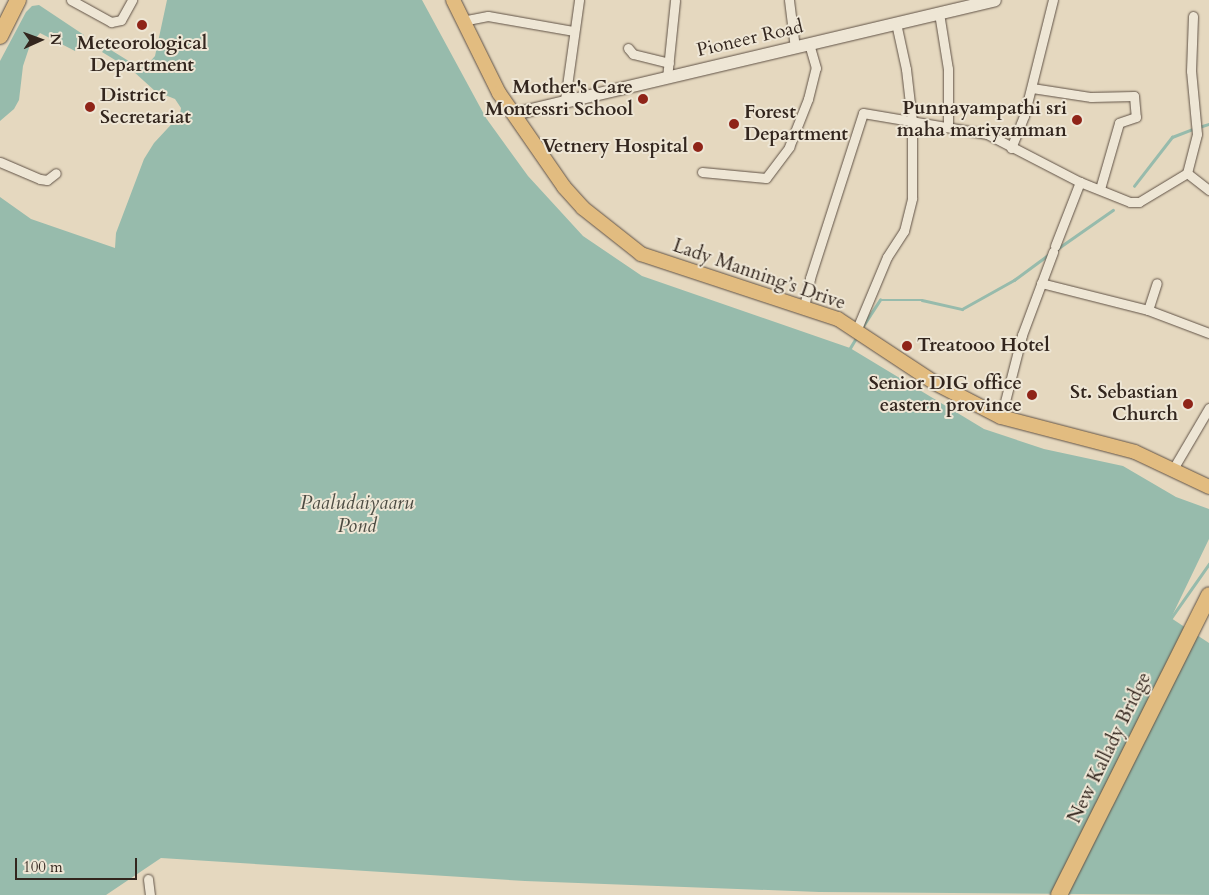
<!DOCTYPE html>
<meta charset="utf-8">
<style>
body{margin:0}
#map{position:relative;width:1209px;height:895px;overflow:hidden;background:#e5d8bf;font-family:Cardo,serif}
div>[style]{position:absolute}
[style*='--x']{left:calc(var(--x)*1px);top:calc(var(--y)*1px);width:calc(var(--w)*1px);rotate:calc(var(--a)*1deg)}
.water>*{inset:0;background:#97bbac}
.stream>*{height:2.5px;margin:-1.25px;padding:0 1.25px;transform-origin:1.25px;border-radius:1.25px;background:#97bbac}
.roads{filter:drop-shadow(0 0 1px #605246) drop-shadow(0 0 1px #605246)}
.street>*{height:9px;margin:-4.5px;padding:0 4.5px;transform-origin:4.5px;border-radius:4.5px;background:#eee6d5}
.secondary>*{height:12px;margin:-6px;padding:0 6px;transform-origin:6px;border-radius:6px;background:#eee6d5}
.primary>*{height:14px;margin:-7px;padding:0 7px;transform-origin:7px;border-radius:7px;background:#e2bc80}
.highway>*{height:16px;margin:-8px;padding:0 8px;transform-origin:8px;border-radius:8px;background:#e2bc80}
.dots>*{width:14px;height:14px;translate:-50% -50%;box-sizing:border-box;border:2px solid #eee6d5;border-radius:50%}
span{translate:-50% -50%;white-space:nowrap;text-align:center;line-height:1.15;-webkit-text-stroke:4px #eee6d5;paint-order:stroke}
.street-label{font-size:19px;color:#33261e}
.poi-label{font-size:19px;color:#33261e;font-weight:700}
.right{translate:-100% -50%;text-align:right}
.left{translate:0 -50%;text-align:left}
.water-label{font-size:20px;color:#4c4b42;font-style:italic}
.north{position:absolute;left:15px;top:15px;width:50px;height:50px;-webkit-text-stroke:4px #eee6d5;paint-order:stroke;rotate:88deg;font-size:14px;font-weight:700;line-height:20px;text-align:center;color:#33261e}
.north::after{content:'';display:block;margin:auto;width:18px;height:22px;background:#33261e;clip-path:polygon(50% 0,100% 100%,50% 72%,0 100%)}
.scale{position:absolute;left:15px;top:858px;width:122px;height:22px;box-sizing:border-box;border:2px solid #33261e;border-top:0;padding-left:6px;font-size:15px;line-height:18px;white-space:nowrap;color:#33261e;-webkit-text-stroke:4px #eee6d5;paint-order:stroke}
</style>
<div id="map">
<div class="water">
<div style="clip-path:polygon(167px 0,422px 0,486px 118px,528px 176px,583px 236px,642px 276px,850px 348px,984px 429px,1044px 449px,1123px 466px,1176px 497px,1209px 509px,1209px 539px,1171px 618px,1209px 643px,1209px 895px,819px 892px,525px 881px,161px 858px,106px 895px,0 895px,0 197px,31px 219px,115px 248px,116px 233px,144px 159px,154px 143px,180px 115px,181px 108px,175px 99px,155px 91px,133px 71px,102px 52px,106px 47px,140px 68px,147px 65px,155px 56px)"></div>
<div style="clip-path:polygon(39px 5px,84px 35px,75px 51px,40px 33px,30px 45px,23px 66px,19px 100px,14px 109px,0 121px,0 61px,26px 12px,32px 6px)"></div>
</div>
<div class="stream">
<div style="--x:1199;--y:127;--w:10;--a:-17"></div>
<div style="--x:1134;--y:186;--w:62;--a:-52.2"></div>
<div style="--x:1172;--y:137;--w:22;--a:-21"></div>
<div style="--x:1057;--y:249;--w:68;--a:-34.9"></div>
<div style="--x:861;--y:329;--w:35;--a:-57"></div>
<div style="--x:880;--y:300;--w:42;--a:0"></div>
<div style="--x:922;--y:300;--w:41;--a:12.7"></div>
<div style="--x:962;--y:309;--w:60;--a:-29.1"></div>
<div style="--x:1014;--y:280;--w:42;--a:-36.3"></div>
<div style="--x:850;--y:348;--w:12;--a:-59"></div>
<div style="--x:1171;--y:618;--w:66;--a:-54.9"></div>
</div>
<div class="roads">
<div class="street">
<div style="--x:71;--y:0;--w:46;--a:28.8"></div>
<div style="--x:111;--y:22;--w:10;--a:-11"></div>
<div style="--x:121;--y:20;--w:23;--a:-61"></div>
<div style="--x:789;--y:0;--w:48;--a:82.9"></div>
<div style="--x:939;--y:13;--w:57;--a:80.9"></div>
<div style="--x:948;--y:69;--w:56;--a:90"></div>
<div style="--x:462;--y:21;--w:26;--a:-11"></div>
<div style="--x:488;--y:16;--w:86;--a:10"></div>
<div style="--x:628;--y:48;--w:8;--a:50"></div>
<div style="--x:633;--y:54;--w:37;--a:14"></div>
<div style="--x:667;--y:78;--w:78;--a:-84.1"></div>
<div style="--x:1032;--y:88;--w:60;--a:8.7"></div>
<div style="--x:1091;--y:97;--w:43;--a:-1.3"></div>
<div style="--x:1134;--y:96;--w:21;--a:85"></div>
<div style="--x:1136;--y:117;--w:18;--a:161"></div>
<div style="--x:1119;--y:123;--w:69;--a:106.1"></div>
<div style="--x:565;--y:100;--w:101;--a:-82"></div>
<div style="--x:1011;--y:148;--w:35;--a:-68"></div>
<div style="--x:1024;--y:116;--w:120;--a:-76"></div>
<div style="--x:0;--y:162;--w:43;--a:23"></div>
<div style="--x:40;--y:179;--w:7;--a:8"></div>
<div style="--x:47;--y:180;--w:11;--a:-38"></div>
<div style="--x:702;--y:172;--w:64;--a:5.4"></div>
<div style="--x:766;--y:178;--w:39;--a:-53"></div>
<div style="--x:789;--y:147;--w:52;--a:-68.4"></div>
<div style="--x:808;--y:99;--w:32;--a:-76"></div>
<div style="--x:816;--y:68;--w:25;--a:-106"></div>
<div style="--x:1187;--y:173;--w:40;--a:-75.6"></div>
<div style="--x:1197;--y:134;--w:63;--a:-95.4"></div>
<div style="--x:1191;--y:71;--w:55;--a:-87.9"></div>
<div style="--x:1055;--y:246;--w:69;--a:-68.7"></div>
<div style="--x:1041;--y:283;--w:110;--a:14.2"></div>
<div style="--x:1148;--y:310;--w:65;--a:20.7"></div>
<div style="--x:804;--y:307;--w:30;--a:-78"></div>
<div style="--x:810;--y:278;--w:173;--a:-72.2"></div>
<div style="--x:863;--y:113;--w:126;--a:9.6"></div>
<div style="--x:987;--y:134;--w:105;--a:27.3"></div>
<div style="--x:1080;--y:182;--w:54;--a:21.8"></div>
<div style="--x:1130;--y:202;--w:9;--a:0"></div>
<div style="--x:1139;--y:202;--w:56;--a:-31.1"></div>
<div style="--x:1187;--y:173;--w:28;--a:38"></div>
<div style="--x:1148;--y:310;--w:28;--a:-72"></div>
<div style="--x:856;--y:331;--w:80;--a:-67.3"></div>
<div style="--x:887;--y:257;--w:31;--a:-57"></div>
<div style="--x:904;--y:231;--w:34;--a:-76"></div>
<div style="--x:912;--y:198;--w:77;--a:-90"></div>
<div style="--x:912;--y:121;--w:52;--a:-96.6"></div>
<div style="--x:906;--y:69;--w:47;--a:-102.3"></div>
<div style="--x:1001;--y:417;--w:85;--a:-75.6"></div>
<div style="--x:1022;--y:335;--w:89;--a:-69.5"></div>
<div style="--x:1173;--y:469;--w:71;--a:-59.5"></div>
<div style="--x:148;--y:879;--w:16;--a:83"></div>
</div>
<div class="secondary">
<div style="--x:514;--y:114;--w:494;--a:-13.3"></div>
</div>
<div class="primary">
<div style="--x:453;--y:0;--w:104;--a:63.7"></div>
<div style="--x:499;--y:93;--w:114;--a:55.3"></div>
<div style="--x:564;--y:187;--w:28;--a:48"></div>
<div style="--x:583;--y:208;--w:74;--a:38.4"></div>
<div style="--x:641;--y:254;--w:207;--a:18.3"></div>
<div style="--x:838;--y:319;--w:116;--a:33.4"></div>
<div style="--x:935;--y:383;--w:74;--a:27.3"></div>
<div style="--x:1001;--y:417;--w:138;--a:14.6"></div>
<div style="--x:1135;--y:452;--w:82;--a:25.3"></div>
</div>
<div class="highway">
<div style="--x:0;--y:36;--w:40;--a:-63.4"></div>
<div style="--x:1059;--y:895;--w:335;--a:-63.4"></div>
</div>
</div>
<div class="dots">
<div style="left:142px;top:25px;background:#8f2418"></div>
<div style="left:643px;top:99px;background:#8f2418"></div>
<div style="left:90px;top:107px;background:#8f2418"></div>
<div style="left:1077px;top:120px;background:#8f2418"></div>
<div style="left:734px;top:124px;background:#8f2418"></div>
<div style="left:698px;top:147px;background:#8f2418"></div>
<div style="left:907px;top:346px;background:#8f2418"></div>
<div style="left:1032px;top:395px;background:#8f2418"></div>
<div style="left:1188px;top:404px;background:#8f2418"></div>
</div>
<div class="street-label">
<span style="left:750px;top:39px;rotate:-13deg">Pioneer Road</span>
<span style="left:759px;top:275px;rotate:19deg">Lady Manning’s Drive</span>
<span style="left:1110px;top:748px;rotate:-64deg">New Kallady Bridge</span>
</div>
<div class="poi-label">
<span style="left:142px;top:55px">Meteorological<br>Department</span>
<span class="right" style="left:633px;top:99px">Mother's Care<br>Montessri School</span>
<span class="left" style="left:100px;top:107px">District<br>Secretariat</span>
<span class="right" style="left:1067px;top:120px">Punnayampathi sri<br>maha mariyamman</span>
<span class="left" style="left:744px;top:124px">Forest<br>Department</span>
<span class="right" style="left:688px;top:147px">Vetnery Hospital</span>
<span class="left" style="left:917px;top:346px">Treatooo Hotel</span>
<span class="right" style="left:1022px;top:395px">Senior DIG office<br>eastern province</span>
<span class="right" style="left:1178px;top:404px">St. Sebastian<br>Church</span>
</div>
<div class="water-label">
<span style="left:357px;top:514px">Paaludaiyaaru<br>Pond</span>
</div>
<div class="north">N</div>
<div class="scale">100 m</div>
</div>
